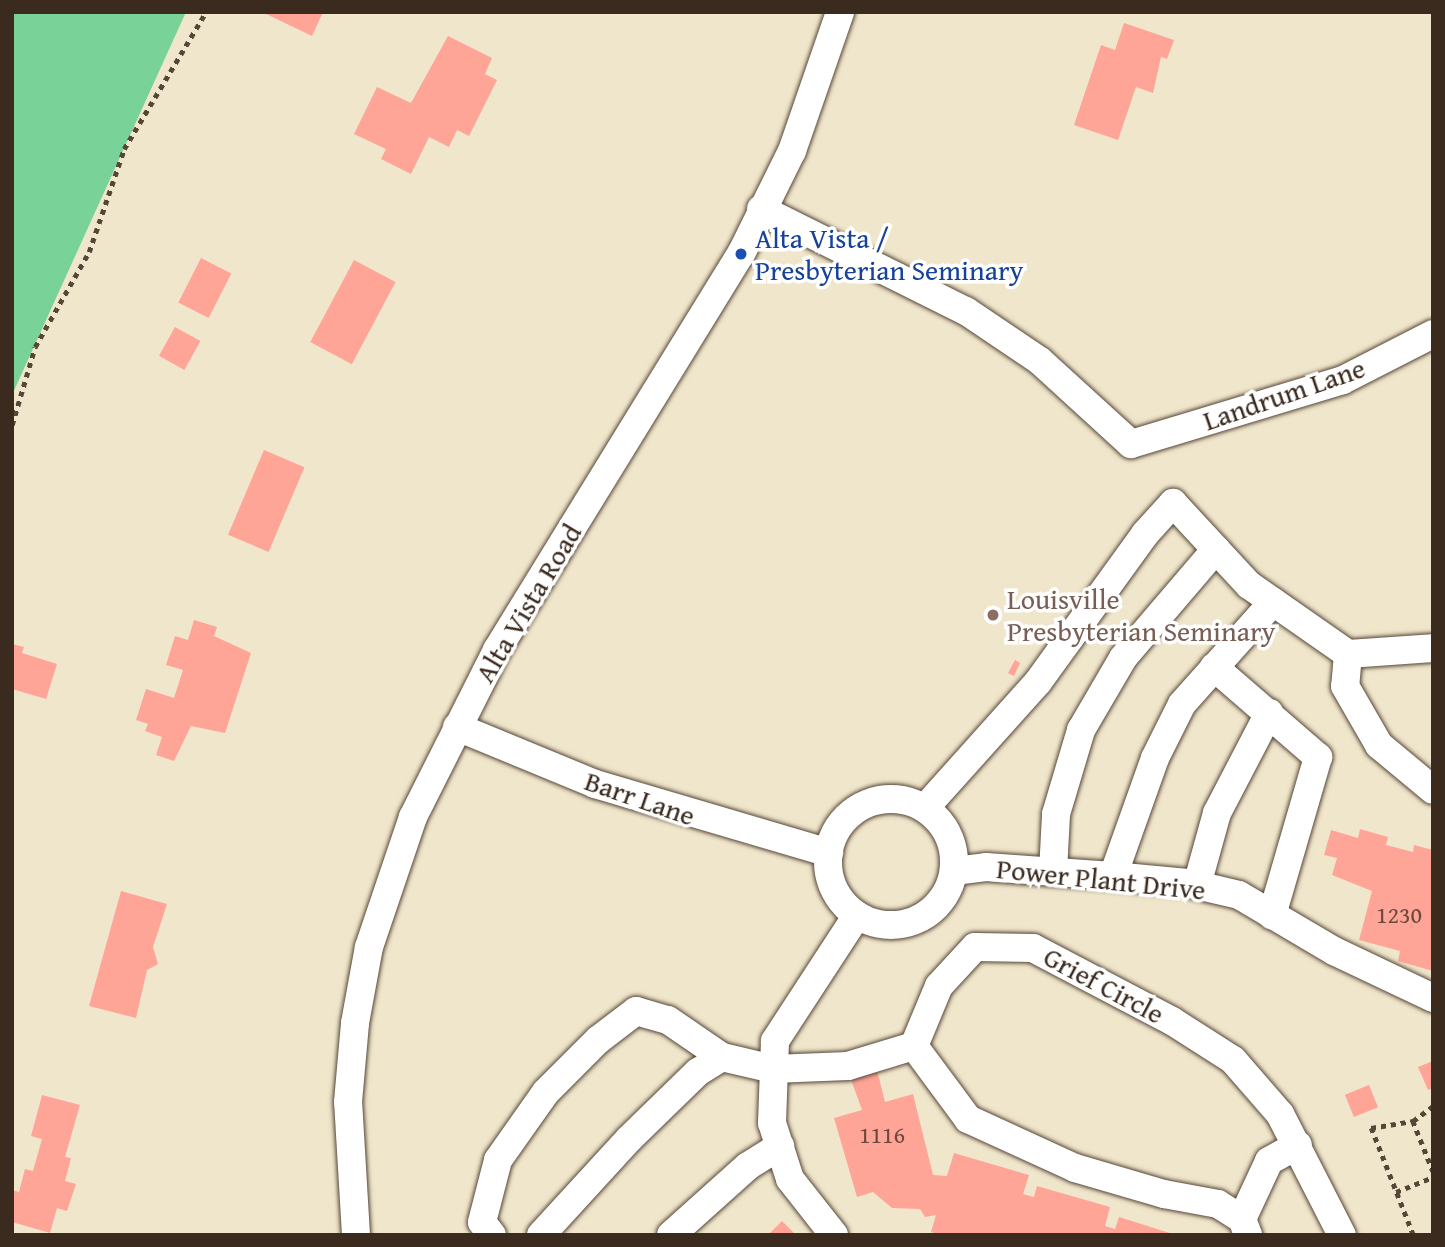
<!DOCTYPE html>
<style>
body{margin:0}
#map{position:relative;width:1445px;height:1247px;overflow:hidden;background:#f0e6cb;font-family:"Gentium Book Plus",serif}
div>[style]{position:absolute}
[style*='--x']{left:calc(var(--x)*1px);top:calc(var(--y)*1px);width:calc(var(--w)*1px);rotate:calc(var(--a)*1deg)}
.green>*{inset:0;background:#79d298}
.building>*{inset:0;background:#ffa597;transform-origin:0 0}
.path>*{height:4.5px;margin-top:-2.25px;transform-origin:0;background:repeating-linear-gradient(90deg,#564638 0 5px,transparent 0 10px)}
.roads{filter:drop-shadow(0 0 2px #564638) drop-shadow(0 0 2px #564638)}
.minor>*{height:28px;margin:-14px;padding:0 14px;transform-origin:14px;border-radius:14px;background:#fff}
.minor>.ring{margin:-14px;padding:0;box-sizing:content-box;background:none;border:28px solid #fff;border-radius:50%}
.dots>*{width:19px;height:19px;translate:-50% -50%;box-sizing:border-box;border:4px solid #fff;border-radius:50%}
span{translate:-50% -50%;white-space:nowrap;text-align:center;line-height:1.15;-webkit-text-stroke:7px #fff;paint-order:stroke}
.number-label{font-size:24px;color:#6c493c}
.number-label span{-webkit-text-stroke-width:0}
.transit-label{font-size:28px;color:#164399}
.left{translate:0 -50%;text-align:left}
.street-label{font-size:28px;color:#3b2a1e}
.education-label{font-size:28px;color:#785e54}
.frame{position:absolute;inset:0;border:14px solid #3b2a1e;pointer-events:none}
</style>
<div id="map">
<div class="green">
<div style="clip-path:polygon(12px 12px,186px 12px,12px 395px)"></div>
</div>
<div class="building">
<div style="clip-path:polygon(262px 12px,323px 12px,312px 36px)"></div>
<div style="clip-path:polygon(1124px 23px,1174px 40px,1167px 59px,1161px 57px,1153px 93px,1136px 87px,1118px 140px,1074px 125px,1101px 45px,1115px 50px)"></div>
<div style="clip-path:polygon(448px 36px,492px 58px,485px 74px,497px 80px,469px 136px,457px 130px,449px 147px,429px 137px,411px 174px,381px 159px,386px 149px,354px 134px,377px 87px,411px 103px)"></div>
<div style="left:201px;top:258px;width:34px;height:50px;rotate:27deg"></div>
<div style="left:354px;top:260px;width:47px;height:93px;rotate:28deg"></div>
<div style="left:175px;top:327px;width:29px;height:33px;rotate:29deg"></div>
<div style="left:264px;top:450px;width:44px;height:92px;rotate:23deg"></div>
<div style="clip-path:polygon(194px 620px,217px 627px,214px 636px,251px 653px,225px 733px,191px 726px,174px 761px,156px 755px,162px 737px,145px 731px,148px 724px,136px 720px,146px 689px,174px 698px,183px 670px,166px 665px,175px 636px,188px 640px)"></div>
<div style="clip-path:polygon(12px 644px,24px 647px,22px 653px,57px 664px,46px 699px,12px 689px)"></div>
<div style="clip-path:polygon(1015px 660px,1020px 663px,1014px 676px,1008px 673px)"></div>
<div style="clip-path:polygon(1360px 829px,1388px 837px,1386px 845px,1413px 852px,1414px 845px,1433px 850px,1433px 971px,1398px 961px,1400px 951px,1359px 940px,1372px 891px,1332px 875px,1337px 858px,1324px 855px,1331px 830px,1358px 838px)"></div>
<div style="clip-path:polygon(121px 891px,167px 904px,153px 947px,158px 964px,147px 970px,136px 1018px,89px 1006px)"></div>
<div style="clip-path:polygon(1433px 1061px,1433px 1088px,1428px 1090px,1418px 1067px)"></div>
<div style="clip-path:polygon(876px 1066px,885px 1102px,913px 1094px,933px 1175px,947px 1176px,954px 1153px,1029px 1175px,1023px 1194px,1034px 1197px,1037px 1186px,1110px 1207px,1105px 1226px,1115px 1229px,1119px 1217px,1176px 1235px,940px 1235px,931px 1232px,936px 1215px,925px 1217px,920px 1209px,892px 1208px,873px 1192px,857px 1197px,834px 1118px,862px 1110px,849px 1074px)"></div>
<div style="left:1369px;top:1085px;width:24px;height:26px;rotate:68deg"></div>
<div style="clip-path:polygon(42px 1095px,80px 1105px,65px 1157px,71px 1158px,65px 1181px,76px 1184px,67px 1211px,57px 1208px,50px 1233px,12px 1222px,12px 1190px,19px 1192px,25px 1169px,33px 1171px,42px 1139px,31px 1136px)"></div>
<div style="clip-path:polygon(782px 1221px,796px 1235px,768px 1235px)"></div>
</div>
<div class="path">
<div style="--x:12;--y:425;--w:81;--a:-73.6"></div>
<div style="--x:35;--y:347;--w:109;--a:-60.4"></div>
<div style="--x:89;--y:252;--w:109;--a:-71.2"></div>
<div style="--x:124;--y:149;--w:160;--a:-59.1"></div>
<div style="--x:1413;--y:1121;--w:54;--a:68.2"></div>
<div style="--x:1396;--y:1192;--w:40;--a:-22"></div>
<div style="--x:1413;--y:1235;--w:115;--a:-111.4"></div>
<div style="--x:1371;--y:1128;--w:43;--a:-9.5"></div>
<div style="--x:1413;--y:1121;--w:25;--a:-37"></div>
</div>
<div class="roads">
<div class="minor">
<div style="--x:761;--y:209;--w:229;--a:26.5"></div>
<div style="--x:966;--y:311;--w:89;--a:34"></div>
<div style="--x:1040;--y:361;--w:123;--a:42.4"></div>
<div style="--x:1131;--y:444;--w:221;--a:-16.8"></div>
<div style="--x:1343;--y:380;--w:101;--a:-27.1"></div>
<div style="--x:1348;--y:654;--w:32;--a:95"></div>
<div style="--x:1345;--y:686;--w:68;--a:60"></div>
<div style="--x:1379;--y:745;--w:70;--a:39.8"></div>
<div style="--x:1214;--y:667;--w:138;--a:40.9"></div>
<div style="--x:1318;--y:757;--w:165;--a:106.2"></div>
<div style="--x:457;--y:727;--w:149;--a:22.4"></div>
<div style="--x:595;--y:784;--w:244;--a:16.4"></div>
<div class="ring" style="left:828px;top:799px;width:98px;height:98px"></div>
<div style="--x:925;--y:808;--w:169;--a:-48.1"></div>
<div style="--x:1038;--y:682;--w:183;--a:-54.1"></div>
<div style="--x:1145;--y:534;--w:42;--a:-47.9"></div>
<div style="--x:1173;--y:503;--w:112;--a:47.2"></div>
<div style="--x:1249;--y:585;--w:121;--a:34.9"></div>
<div style="--x:1348;--y:654;--w:85;--a:-4"></div>
<div style="--x:954;--y:871;--w:32;--a:-7"></div>
<div style="--x:986;--y:867;--w:127;--a:4.1"></div>
<div style="--x:1113;--y:876;--w:75;--a:5.3"></div>
<div style="--x:1188;--y:883;--w:52;--a:13.2"></div>
<div style="--x:1239;--y:895;--w:110;--a:30.5"></div>
<div style="--x:1334;--y:951;--w:110;--a:25.4"></div>
<div style="--x:1053;--y:872;--w:58;--a:-87"></div>
<div style="--x:1056;--y:814;--w:88;--a:-73.4"></div>
<div style="--x:1081;--y:730;--w:83;--a:-59.7"></div>
<div style="--x:1123;--y:658;--w:143;--a:-49.5"></div>
<div style="--x:1113;--y:876;--w:125;--a:-70.4"></div>
<div style="--x:1155;--y:758;--w:60;--a:-63.4"></div>
<div style="--x:1182;--y:704;--w:137;--a:-48.3"></div>
<div style="--x:1197;--y:885;--w:75;--a:-74.5"></div>
<div style="--x:1217;--y:813;--w:113;--a:-62.5"></div>
<div style="--x:914;--y:1046;--w:65;--a:-67.4"></div>
<div style="--x:939;--y:986;--w:53;--a:-47.3"></div>
<div style="--x:975;--y:947;--w:58;--a:1"></div>
<div style="--x:1033;--y:948;--w:157;--a:27.7"></div>
<div style="--x:1172;--y:1021;--w:72;--a:32.6"></div>
<div style="--x:1233;--y:1060;--w:72;--a:49"></div>
<div style="--x:1280;--y:1114;--w:136;--a:62.9"></div>
<div style="--x:914;--y:1046;--w:91;--a:53.5"></div>
<div style="--x:968;--y:1119;--w:118;--a:24.6"></div>
<div style="--x:1075;--y:1168;--w:93;--a:16.3"></div>
<div style="--x:1164;--y:1194;--w:55;--a:10.5"></div>
<div style="--x:1218;--y:1204;--w:28;--a:32"></div>
<div style="--x:1242;--y:1219;--w:17;--a:69"></div>
<div style="--x:1242;--y:1219;--w:64;--a:-65"></div>
<div style="--x:1269;--y:1161;--w:33;--a:-29"></div>
<div style="--x:356;--y:1235;--w:133;--a:-93.4"></div>
<div style="--x:348;--y:1102;--w:79;--a:-84.9"></div>
<div style="--x:355;--y:1023;--w:77;--a:-79.6"></div>
<div style="--x:369;--y:947;--w:137;--a:-71.3"></div>
<div style="--x:413;--y:817;--w:187;--a:-63.3"></div>
<div style="--x:497;--y:650;--w:465;--a:-58.4"></div>
<div style="--x:741;--y:254;--w:115;--a:-63.7"></div>
<div style="--x:792;--y:151;--w:147;--a:-70.9"></div>
<div style="--x:492;--y:1235;--w:16;--a:-128"></div>
<div style="--x:482;--y:1222;--w:64;--a:-75.5"></div>
<div style="--x:498;--y:1160;--w:83;--a:-54.8"></div>
<div style="--x:546;--y:1092;--w:74;--a:-45"></div>
<div style="--x:598;--y:1040;--w:48;--a:-37.3"></div>
<div style="--x:636;--y:1011;--w:33;--a:16"></div>
<div style="--x:668;--y:1020;--w:65;--a:34.4"></div>
<div style="--x:722;--y:1057;--w:52;--a:13.2"></div>
<div style="--x:773;--y:1069;--w:75;--a:-2.3"></div>
<div style="--x:848;--y:1066;--w:69;--a:-16.9"></div>
<div style="--x:541;--y:1235;--w:130;--a:-47.5"></div>
<div style="--x:629;--y:1139;--w:96;--a:-44.2"></div>
<div style="--x:698;--y:1072;--w:28;--a:-32"></div>
<div style="--x:671;--y:1235;--w:103;--a:-41.9"></div>
<div style="--x:748;--y:1166;--w:38;--a:-32"></div>
<div style="--x:834;--y:1235;--w:71;--a:-128.2"></div>
<div style="--x:790;--y:1179;--w:59;--a:-107.8"></div>
<div style="--x:772;--y:1123;--w:82;--a:-87.9"></div>
<div style="--x:775;--y:1041;--w:150;--a:-56.9"></div>
</div>
</div>
<div class="dots">
<div style="left:741px;top:254px;background:#1a4fb4"></div>
<div style="left:993px;top:615px;background:#8d6e63"></div>
</div>
<div class="number-label">
<span style="left:1399px;top:915px">1230</span>
<span style="left:882px;top:1135px">1116</span>
</div>
<div class="transit-label">
<span class="left" style="left:755px;top:254px">Alta Vista /<br>Presbyterian Seminary</span>
</div>
<div class="street-label">
<span style="left:1284px;top:394px;rotate:-19deg">Landrum Lane</span>
<span style="left:528px;top:603px;rotate:-59deg">Alta Vista Road</span>
<span style="left:640px;top:798px;rotate:19deg">Barr Lane</span>
<span style="left:1101px;top:879px;rotate:6deg">Power Plant Drive</span>
<span style="left:1104px;top:985px;rotate:28deg">Grief Circle</span>
</div>
<div class="education-label">
<span class="left" style="left:1007px;top:615px">Louisville<br>Presbyterian Seminary</span>
</div>
<div class="frame"></div>
</div>
